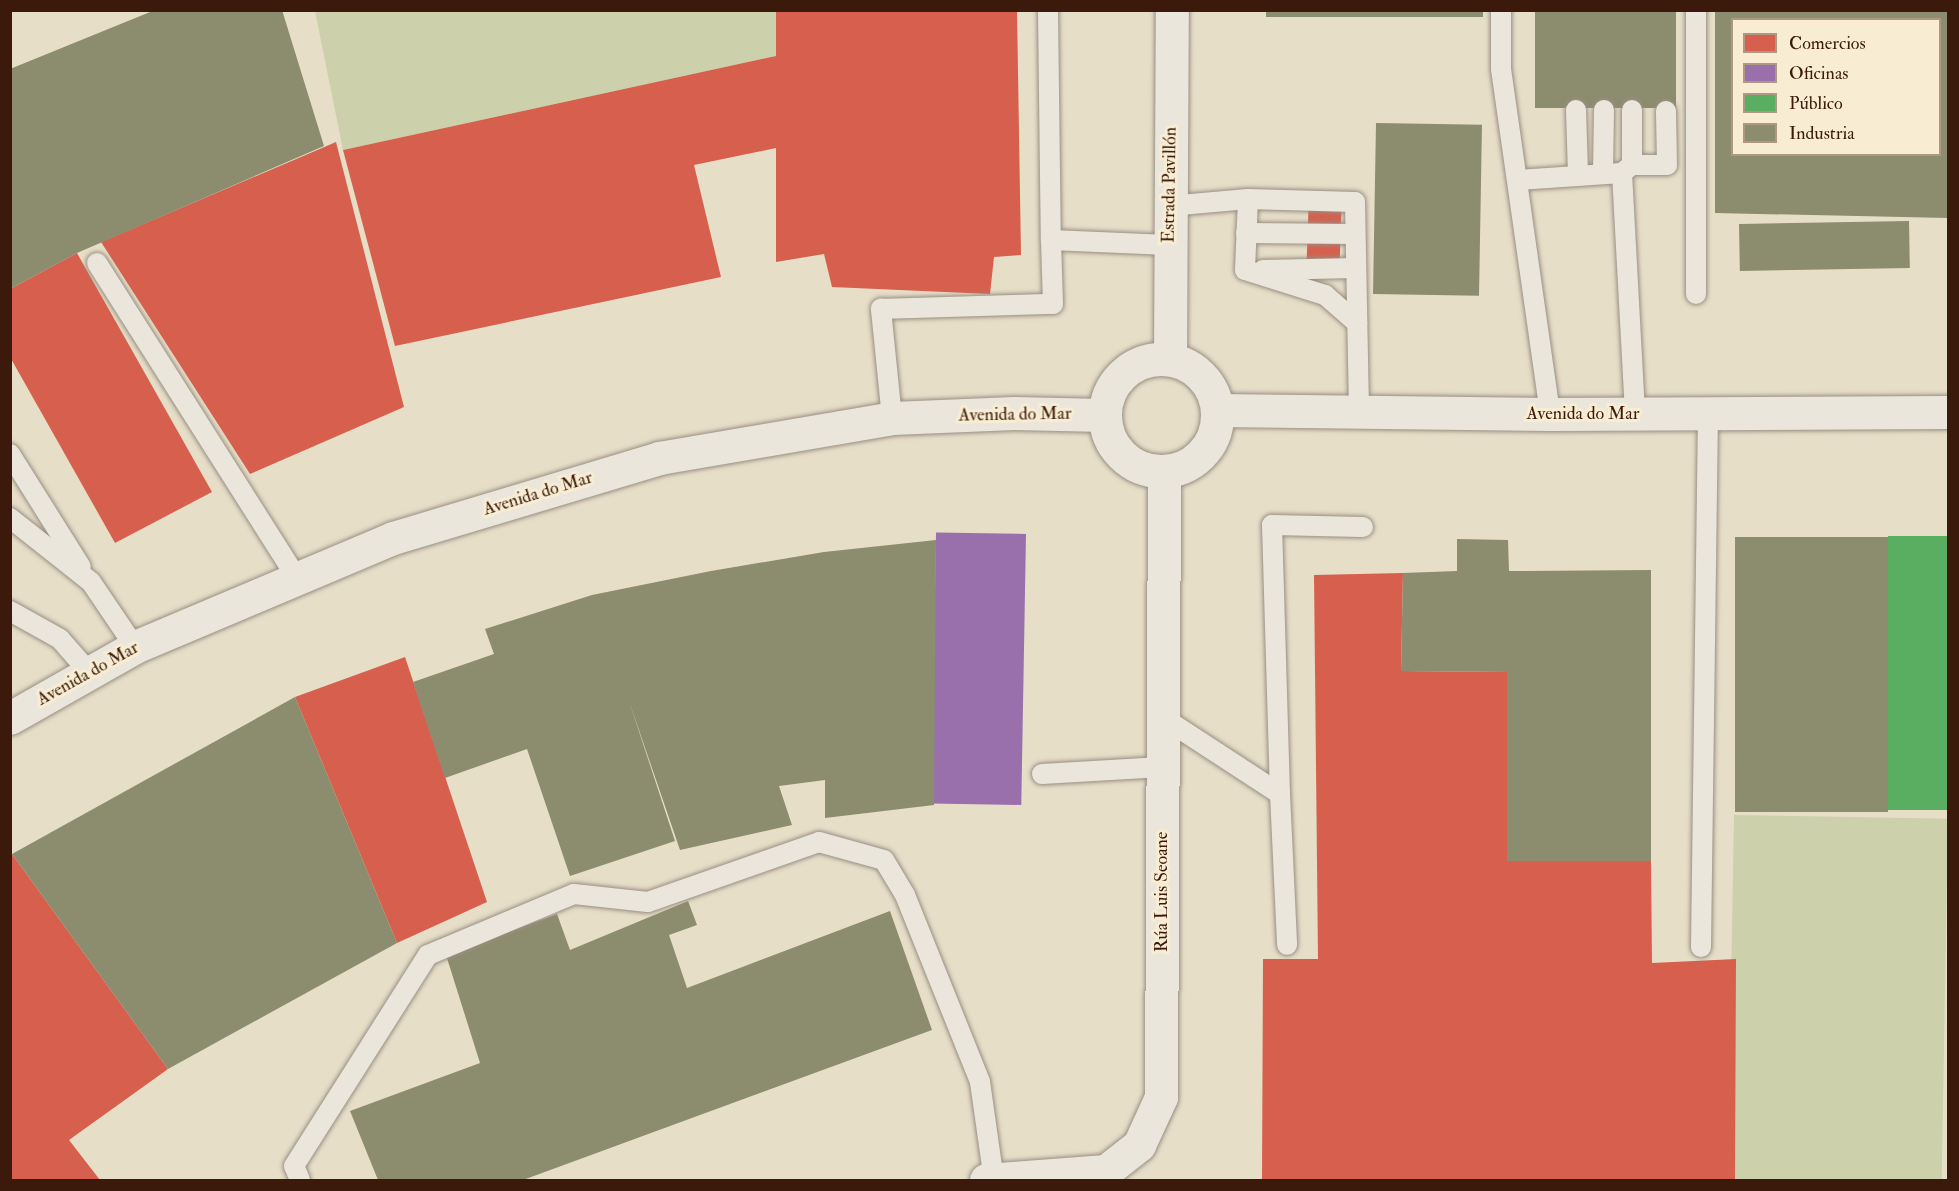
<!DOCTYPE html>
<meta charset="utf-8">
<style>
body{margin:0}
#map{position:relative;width:1959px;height:1191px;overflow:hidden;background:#e7dec8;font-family:"IM FELL Double Pica",serif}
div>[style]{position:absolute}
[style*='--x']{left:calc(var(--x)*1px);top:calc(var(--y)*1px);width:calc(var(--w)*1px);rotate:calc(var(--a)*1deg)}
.green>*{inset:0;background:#ccd0ab;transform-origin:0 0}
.shops>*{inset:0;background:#d6604d;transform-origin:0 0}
.offices>*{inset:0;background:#9970ab;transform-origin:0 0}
.public>*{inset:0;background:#5aae61;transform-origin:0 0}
.industry>*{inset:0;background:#8c8c6e;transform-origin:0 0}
.roads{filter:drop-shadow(0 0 2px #998f82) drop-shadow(0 0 2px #998f82)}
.lane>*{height:20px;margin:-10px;padding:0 10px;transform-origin:10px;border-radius:10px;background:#ebe6dc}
.street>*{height:33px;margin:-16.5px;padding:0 16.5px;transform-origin:16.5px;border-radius:16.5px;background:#ebe6dc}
.secondary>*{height:33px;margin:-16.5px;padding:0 16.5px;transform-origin:16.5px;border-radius:16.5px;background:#ebe6dc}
.secondary>.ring{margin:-16.5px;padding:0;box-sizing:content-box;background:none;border:33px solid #ebe6dc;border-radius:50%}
span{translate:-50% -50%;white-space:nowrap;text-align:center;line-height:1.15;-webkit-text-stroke:6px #f8edd3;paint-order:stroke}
.street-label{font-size:18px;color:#3c1a0b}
.frame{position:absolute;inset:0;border:12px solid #3c1a0b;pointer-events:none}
.legend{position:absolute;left:1731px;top:18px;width:210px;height:138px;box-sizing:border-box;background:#f8edd3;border:2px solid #ad9983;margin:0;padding:8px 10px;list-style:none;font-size:18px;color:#3c1a0b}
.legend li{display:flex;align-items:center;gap:12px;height:30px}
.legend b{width:30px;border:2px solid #ad9983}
</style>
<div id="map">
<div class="green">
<div style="clip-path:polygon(315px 11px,776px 11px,776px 56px,343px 150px)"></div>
<div style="left:1734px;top:815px;width:214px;height:365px;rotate:1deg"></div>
</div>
<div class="shops">
<div style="clip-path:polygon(776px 10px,1017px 10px,1021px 255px,994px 257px,990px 294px,832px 287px,824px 254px,776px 262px,776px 148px,694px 165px,721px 277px,395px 346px,343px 150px,776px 56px)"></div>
<div style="clip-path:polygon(336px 142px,404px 407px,250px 474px,101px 242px)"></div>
<div style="left:1309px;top:194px;width:33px;height:81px;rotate:2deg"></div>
<div style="clip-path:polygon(77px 253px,212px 492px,115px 543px,10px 357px,10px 289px)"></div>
<div style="clip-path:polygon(1403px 573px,1401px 671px,1507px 672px,1507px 861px,1651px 861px,1652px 963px,1736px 959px,1735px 1180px,1262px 1180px,1263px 959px,1318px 959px,1314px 575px)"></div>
<div style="clip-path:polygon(405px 657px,487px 902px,397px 943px,295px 697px)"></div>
<div style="clip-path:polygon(12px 854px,168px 1069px,69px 1140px,100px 1180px,10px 1180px)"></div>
</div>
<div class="offices">
<div style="left:1026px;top:534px;width:271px;height:90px;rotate:91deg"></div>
</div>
<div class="public">
<div style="left:1948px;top:536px;width:274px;height:60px;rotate:90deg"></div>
</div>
<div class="industry">
<div style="clip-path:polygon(155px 10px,282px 10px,324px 146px,77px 253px,10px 289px,10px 69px)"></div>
<div style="left:1266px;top:10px;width:217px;height:7px"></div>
<div style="left:1535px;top:10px;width:141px;height:98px"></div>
<div style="clip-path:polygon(evenodd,1715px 10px,1948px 10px,1948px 218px,1715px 213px,1715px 10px,1732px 20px,1940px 20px,1940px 154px,1732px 154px,1732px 20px)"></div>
<div style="left:1376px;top:123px;width:106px;height:171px;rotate:1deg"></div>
<div style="left:1909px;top:221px;width:47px;height:170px;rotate:89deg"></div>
<div style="left:1735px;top:537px;width:153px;height:275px"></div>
<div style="clip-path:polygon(1457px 539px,1508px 540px,1509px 571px,1651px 570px,1651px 861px,1507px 861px,1507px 672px,1401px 671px,1403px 573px,1457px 571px)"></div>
<div style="clip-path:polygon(936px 540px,934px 805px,825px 818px,825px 780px,779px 786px,792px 825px,680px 850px,629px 701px,675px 841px,570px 876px,527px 749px,445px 778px,413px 682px,494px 654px,485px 629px,592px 595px,711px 571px,824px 552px)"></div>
<div style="clip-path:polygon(295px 697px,397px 943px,168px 1069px,12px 854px)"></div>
<div style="clip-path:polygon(688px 901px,697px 925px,669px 935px,687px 988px,890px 911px,932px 1030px,523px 1180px,378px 1180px,350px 1111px,480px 1063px,446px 955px,557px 914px,570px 950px)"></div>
</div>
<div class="roads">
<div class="lane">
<div style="--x:1048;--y:10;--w:230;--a:89.3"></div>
<div style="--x:1051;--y:240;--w:118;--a:2.4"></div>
<div style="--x:1501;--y:10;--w:59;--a:90"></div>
<div style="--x:1501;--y:69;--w:348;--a:81.9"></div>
<div style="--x:1696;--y:10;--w:284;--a:90"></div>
<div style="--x:1576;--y:110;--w:64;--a:88.2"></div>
<div style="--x:1632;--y:110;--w:55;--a:90"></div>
<div style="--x:1603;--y:173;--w:63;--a:-89.1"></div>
<div style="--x:1622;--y:173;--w:13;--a:-39"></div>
<div style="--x:1632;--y:165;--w:35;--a:0"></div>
<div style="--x:1667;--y:165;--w:54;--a:-91.1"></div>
<div style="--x:1518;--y:180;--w:104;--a:-3.9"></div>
<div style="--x:1622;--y:173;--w:241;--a:86.9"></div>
<div style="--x:1169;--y:206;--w:79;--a:-5.1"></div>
<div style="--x:1248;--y:199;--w:107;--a:1.6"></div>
<div style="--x:1355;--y:202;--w:209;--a:88.9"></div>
<div style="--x:1246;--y:233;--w:109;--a:0.5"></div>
<div style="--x:97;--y:263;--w:373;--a:57.6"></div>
<div style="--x:1245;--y:270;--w:84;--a:17.4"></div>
<div style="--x:1325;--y:295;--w:43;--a:41.2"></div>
<div style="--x:1245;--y:270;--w:71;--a:-87.6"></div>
<div style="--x:1263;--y:270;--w:93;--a:-1.2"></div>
<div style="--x:892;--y:418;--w:110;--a:-95.8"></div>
<div style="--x:881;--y:309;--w:172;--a:-1.7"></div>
<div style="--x:1053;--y:304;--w:64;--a:-91.8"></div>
<div style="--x:10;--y:454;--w:133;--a:57.9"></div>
<div style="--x:10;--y:518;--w:103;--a:38.3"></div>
<div style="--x:91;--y:582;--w:78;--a:55.9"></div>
<div style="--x:10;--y:611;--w:57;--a:29.2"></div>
<div style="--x:60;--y:639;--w:43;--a:48.8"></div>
<div style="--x:1162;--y:717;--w:141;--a:33.1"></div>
<div style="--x:1280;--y:794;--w:151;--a:87.3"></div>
<div style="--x:1042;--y:774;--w:120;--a:-3.3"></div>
<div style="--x:1280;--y:794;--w:269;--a:-91.7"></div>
<div style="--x:1272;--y:525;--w:91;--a:1.3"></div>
<div style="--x:1701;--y:947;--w:534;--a:-89.25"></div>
<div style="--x:300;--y:1180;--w:15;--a:-113"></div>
<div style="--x:294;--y:1166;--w:250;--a:-57.6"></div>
<div style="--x:428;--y:955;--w:158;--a:-22.7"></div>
<div style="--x:574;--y:894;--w:74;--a:6.2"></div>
<div style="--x:648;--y:902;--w:181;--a:-19.3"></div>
<div style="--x:819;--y:842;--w:67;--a:15.5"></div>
<div style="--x:884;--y:860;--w:41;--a:59"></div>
<div style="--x:905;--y:895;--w:201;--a:68.1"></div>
<div style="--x:980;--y:1082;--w:99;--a:81.9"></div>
</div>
<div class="street">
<div style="--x:986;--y:1180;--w:120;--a:-4.3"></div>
<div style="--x:1106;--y:1171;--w:42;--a:-38.2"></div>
<div style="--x:1139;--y:1145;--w:53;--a:-65.4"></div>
<div style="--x:1161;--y:1097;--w:625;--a:-89.72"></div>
</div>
<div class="secondary">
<div class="ring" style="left:1105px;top:359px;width:79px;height:79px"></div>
<div style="--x:1170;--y:359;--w:349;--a:-89.7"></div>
<div style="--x:1217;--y:410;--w:333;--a:0.7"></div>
<div style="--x:1550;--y:414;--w:398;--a:-0.3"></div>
<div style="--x:10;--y:718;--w:144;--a:-29.6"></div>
<div style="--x:135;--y:647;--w:280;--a:-22.9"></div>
<div style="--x:393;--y:538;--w:278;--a:-16.7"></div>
<div style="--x:659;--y:458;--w:236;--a:-9.7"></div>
<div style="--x:892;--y:418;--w:122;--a:-2.3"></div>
<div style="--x:1014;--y:413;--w:90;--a:1.3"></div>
</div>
</div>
<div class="street-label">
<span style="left:1170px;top:185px;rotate:-89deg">Estrada Pavillón</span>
<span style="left:1583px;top:414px">Avenida do Mar</span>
<span style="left:1015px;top:415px;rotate:-1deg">Avenida do Mar</span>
<span style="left:538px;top:494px;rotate:-17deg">Avenida do Mar</span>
<span style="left:88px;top:674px;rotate:-29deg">Avenida do Mar</span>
<span style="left:1162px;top:892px;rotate:-90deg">Rúa Luis Seoane</span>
</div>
<div class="frame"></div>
<ul class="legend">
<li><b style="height:16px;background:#d6604d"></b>Comercios</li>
<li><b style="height:16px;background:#9970ab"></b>Oficinas</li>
<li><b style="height:16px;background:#5aae61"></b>Público</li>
<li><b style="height:16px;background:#8c8c6e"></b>Industria</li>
</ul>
</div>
